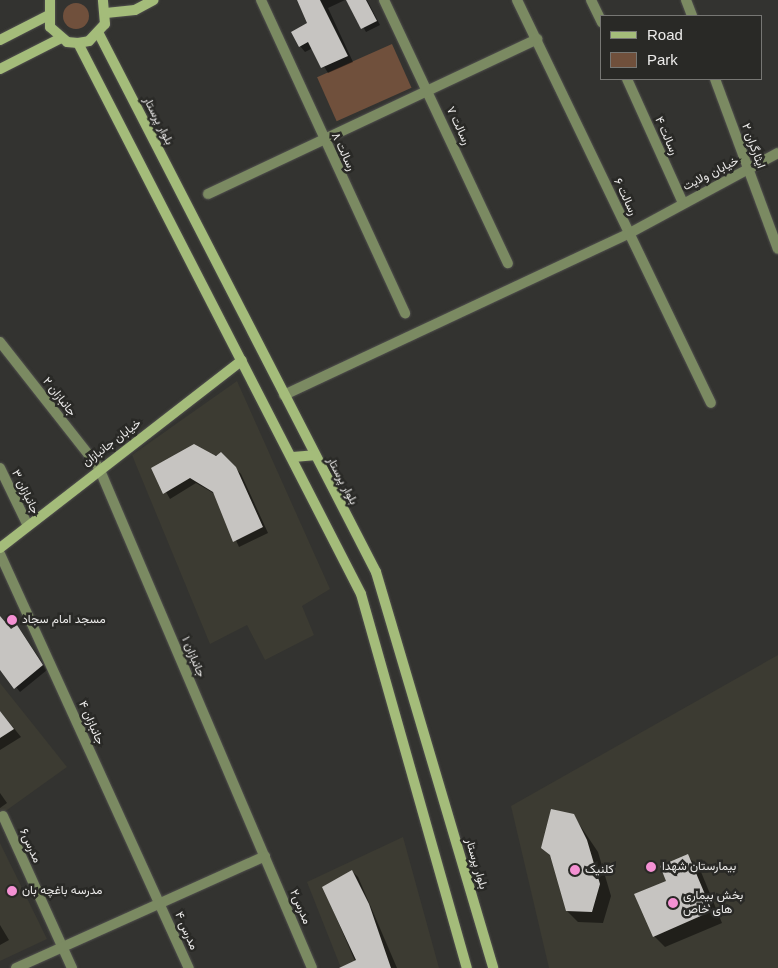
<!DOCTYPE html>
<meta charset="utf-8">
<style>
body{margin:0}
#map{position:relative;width:778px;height:968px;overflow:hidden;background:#333330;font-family:Arial,Vazirmatn,sans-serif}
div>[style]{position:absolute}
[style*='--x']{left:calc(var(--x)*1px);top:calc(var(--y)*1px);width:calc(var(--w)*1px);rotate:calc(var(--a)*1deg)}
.built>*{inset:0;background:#3c3b32}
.green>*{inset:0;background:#70503c;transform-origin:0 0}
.round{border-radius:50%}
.shadow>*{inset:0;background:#0007}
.building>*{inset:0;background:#c6c4c1}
.roads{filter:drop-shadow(0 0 1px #51504e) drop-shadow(0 0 1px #51504e)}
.street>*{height:10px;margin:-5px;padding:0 5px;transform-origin:5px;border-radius:5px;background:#7b8a62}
.secondary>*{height:10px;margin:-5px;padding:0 5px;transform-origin:5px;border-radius:5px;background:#a4bc7a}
.dots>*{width:14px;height:14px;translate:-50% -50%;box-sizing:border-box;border:2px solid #292926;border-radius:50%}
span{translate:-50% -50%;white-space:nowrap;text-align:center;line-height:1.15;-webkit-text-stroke:5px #292926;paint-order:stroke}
.street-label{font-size:12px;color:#ecebea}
.poi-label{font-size:12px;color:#ecebea}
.left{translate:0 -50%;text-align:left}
.legend{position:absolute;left:600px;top:15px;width:162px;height:65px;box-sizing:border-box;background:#292926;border:1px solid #777774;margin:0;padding:6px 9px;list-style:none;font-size:15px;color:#ecebea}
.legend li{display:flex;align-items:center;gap:10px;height:25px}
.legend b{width:25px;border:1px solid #777774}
</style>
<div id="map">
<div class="built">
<div style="clip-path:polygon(237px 381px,330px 589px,302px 606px,314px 635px,265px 660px,247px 625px,210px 644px,132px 455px)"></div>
<div style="clip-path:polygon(778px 655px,778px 968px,549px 968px,511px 806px)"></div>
<div style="clip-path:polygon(0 683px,67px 767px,0 815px)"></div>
<div style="clip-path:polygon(403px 837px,439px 968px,341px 968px,307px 882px)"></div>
<div style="clip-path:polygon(0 843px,47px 939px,0 961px)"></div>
</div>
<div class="green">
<div class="round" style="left:63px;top:3px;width:26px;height:26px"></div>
<div style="left:392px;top:44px;width:48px;height:82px;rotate:66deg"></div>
</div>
<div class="shadow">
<div style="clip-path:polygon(298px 0,345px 0,328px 8px,353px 62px,328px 73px,313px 48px,305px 52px,300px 46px,309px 24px)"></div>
<div style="clip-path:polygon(348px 0,367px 0,380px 25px,366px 32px)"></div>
<div style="clip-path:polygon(221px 454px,241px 474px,268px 533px,239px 547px,215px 494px,196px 483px,170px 499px,153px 469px)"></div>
<div style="clip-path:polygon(0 617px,11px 630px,17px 626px,21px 631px,47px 670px,20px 692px,0 667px)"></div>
<div style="clip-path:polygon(0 711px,21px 737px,0 750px)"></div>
<div style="clip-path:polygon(0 793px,7px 803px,0 808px)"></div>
<div style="clip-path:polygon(573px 815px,598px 852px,611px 896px,603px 923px,578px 922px,567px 911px,552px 857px,543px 848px)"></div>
<div style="clip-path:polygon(687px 856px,699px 867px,722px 923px,665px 947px,654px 936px,668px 881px)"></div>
<div style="clip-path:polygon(352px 871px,358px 877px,397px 968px,358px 968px,323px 887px)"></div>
<div style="clip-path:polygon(0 925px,9px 940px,0 945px)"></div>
</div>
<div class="building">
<div style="clip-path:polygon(297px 0,320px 0,348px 56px,321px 68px,308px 42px,299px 47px,291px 32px,307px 23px)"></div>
<div style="clip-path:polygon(346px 0,366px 0,377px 21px,361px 29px)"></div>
<div style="clip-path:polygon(194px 444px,216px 456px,221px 452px,236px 467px,263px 527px,233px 542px,213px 492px,190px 478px,163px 494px,151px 468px)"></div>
<div style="clip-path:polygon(0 616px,11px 629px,17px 625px,43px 665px,14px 689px,0 670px)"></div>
<div style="clip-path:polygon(0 711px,14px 729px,0 738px)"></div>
<div style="clip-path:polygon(551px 809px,574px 814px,587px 840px,600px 884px,592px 912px,566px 911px,550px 855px,541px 848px)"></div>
<div style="clip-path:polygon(688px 854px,712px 911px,653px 937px,634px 894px,666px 881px,660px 866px)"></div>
<div style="clip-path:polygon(352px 870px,369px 904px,391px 968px,339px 968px,356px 960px,322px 887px)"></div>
</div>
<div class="roads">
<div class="street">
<div style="--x:261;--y:0;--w:345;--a:65.3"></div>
<div style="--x:384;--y:0;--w:291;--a:64.8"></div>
<div style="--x:517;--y:0;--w:447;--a:64.3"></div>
<div style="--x:591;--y:0;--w:25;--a:64"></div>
<div style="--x:686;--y:0;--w:17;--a:69"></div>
<div style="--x:627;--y:79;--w:136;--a:65.7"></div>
<div style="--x:715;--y:79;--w:181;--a:69.7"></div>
<div style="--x:208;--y:194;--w:364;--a:-25.2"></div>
<div style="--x:0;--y:342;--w:160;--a:51.8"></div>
<div style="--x:99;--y:468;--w:543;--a:66.93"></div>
<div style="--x:284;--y:395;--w:380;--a:-25.1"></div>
<div style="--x:628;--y:234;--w:170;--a:-28.4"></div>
<div style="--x:0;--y:468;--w:64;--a:64.2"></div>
<div style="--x:0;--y:554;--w:455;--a:65.5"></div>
<div style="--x:3;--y:816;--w:167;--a:65.6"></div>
<div style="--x:16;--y:968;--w:273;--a:-24.2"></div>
</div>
<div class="secondary">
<div style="--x:50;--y:0;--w:27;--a:90"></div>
<div style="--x:50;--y:27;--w:23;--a:41"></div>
<div style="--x:67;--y:42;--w:11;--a:5"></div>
<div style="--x:78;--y:43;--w:11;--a:-10"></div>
<div style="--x:89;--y:41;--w:23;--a:-47"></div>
<div style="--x:105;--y:24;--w:24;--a:-95"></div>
<div style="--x:106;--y:13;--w:29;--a:-6"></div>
<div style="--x:135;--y:10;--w:21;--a:-28"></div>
<div style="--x:99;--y:34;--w:605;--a:62.76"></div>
<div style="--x:376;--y:572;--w:413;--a:73.5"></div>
<div style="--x:0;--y:40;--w:53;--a:-27.1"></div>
<div style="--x:78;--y:43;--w:619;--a:62.81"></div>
<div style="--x:361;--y:594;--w:389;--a:74.2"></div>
<div style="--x:0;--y:69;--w:68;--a:-26.9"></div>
<div style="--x:293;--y:457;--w:21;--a:-5"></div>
<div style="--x:0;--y:548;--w:306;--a:-37.8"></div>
</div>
</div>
<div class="dots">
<div style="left:12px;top:620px;background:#f491d3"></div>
<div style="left:651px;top:867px;background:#f491d3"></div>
<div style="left:575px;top:870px;background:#f491d3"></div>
<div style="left:12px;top:891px;background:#f491d3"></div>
<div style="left:673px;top:903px;background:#f491d3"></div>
</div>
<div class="street-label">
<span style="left:158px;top:121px;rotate:63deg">بلوار پرستار</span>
<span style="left:458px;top:126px;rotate:65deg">رسالت ۷</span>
<span style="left:666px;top:136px;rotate:66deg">رسالت ۴</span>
<span style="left:753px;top:146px;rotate:70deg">ایثارگران ۲</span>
<span style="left:343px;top:152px;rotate:65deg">رسالت ۸</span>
<span style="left:711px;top:174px;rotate:-27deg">خیابان ولایت</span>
<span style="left:625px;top:197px;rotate:65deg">رسالت ۶</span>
<span style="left:59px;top:397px;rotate:52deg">جانبازان ۲</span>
<span style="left:112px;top:443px;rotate:-37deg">خیابان جانبازان</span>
<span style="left:342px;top:481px;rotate:62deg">بلوار پرستار</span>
<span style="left:25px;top:492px;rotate:64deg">جانبازان ۳</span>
<span style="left:193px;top:657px;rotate:67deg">جانبازان ۱</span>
<span style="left:91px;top:723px;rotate:66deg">جانبازان ۴</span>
<span style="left:30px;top:846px;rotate:66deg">مدرس۶</span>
<span style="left:476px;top:864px;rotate:74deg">بلوار پرستار</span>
<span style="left:300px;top:907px;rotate:67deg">مدرس۲</span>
<span style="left:186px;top:931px;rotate:66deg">مدرس ۴</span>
</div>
<div class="poi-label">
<span class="left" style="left:22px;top:620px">مسجد امام سجاد</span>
<span class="left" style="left:662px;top:867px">بیمارستان شهدا</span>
<span class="left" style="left:585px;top:870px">کلنیک</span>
<span class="left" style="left:22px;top:891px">مدرسه باغچه بان</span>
<span class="left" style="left:683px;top:903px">بخش بیماری<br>های خاص</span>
</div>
<ul class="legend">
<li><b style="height:6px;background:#a4bc7a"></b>Road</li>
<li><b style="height:14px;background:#70503c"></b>Park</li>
</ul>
</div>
